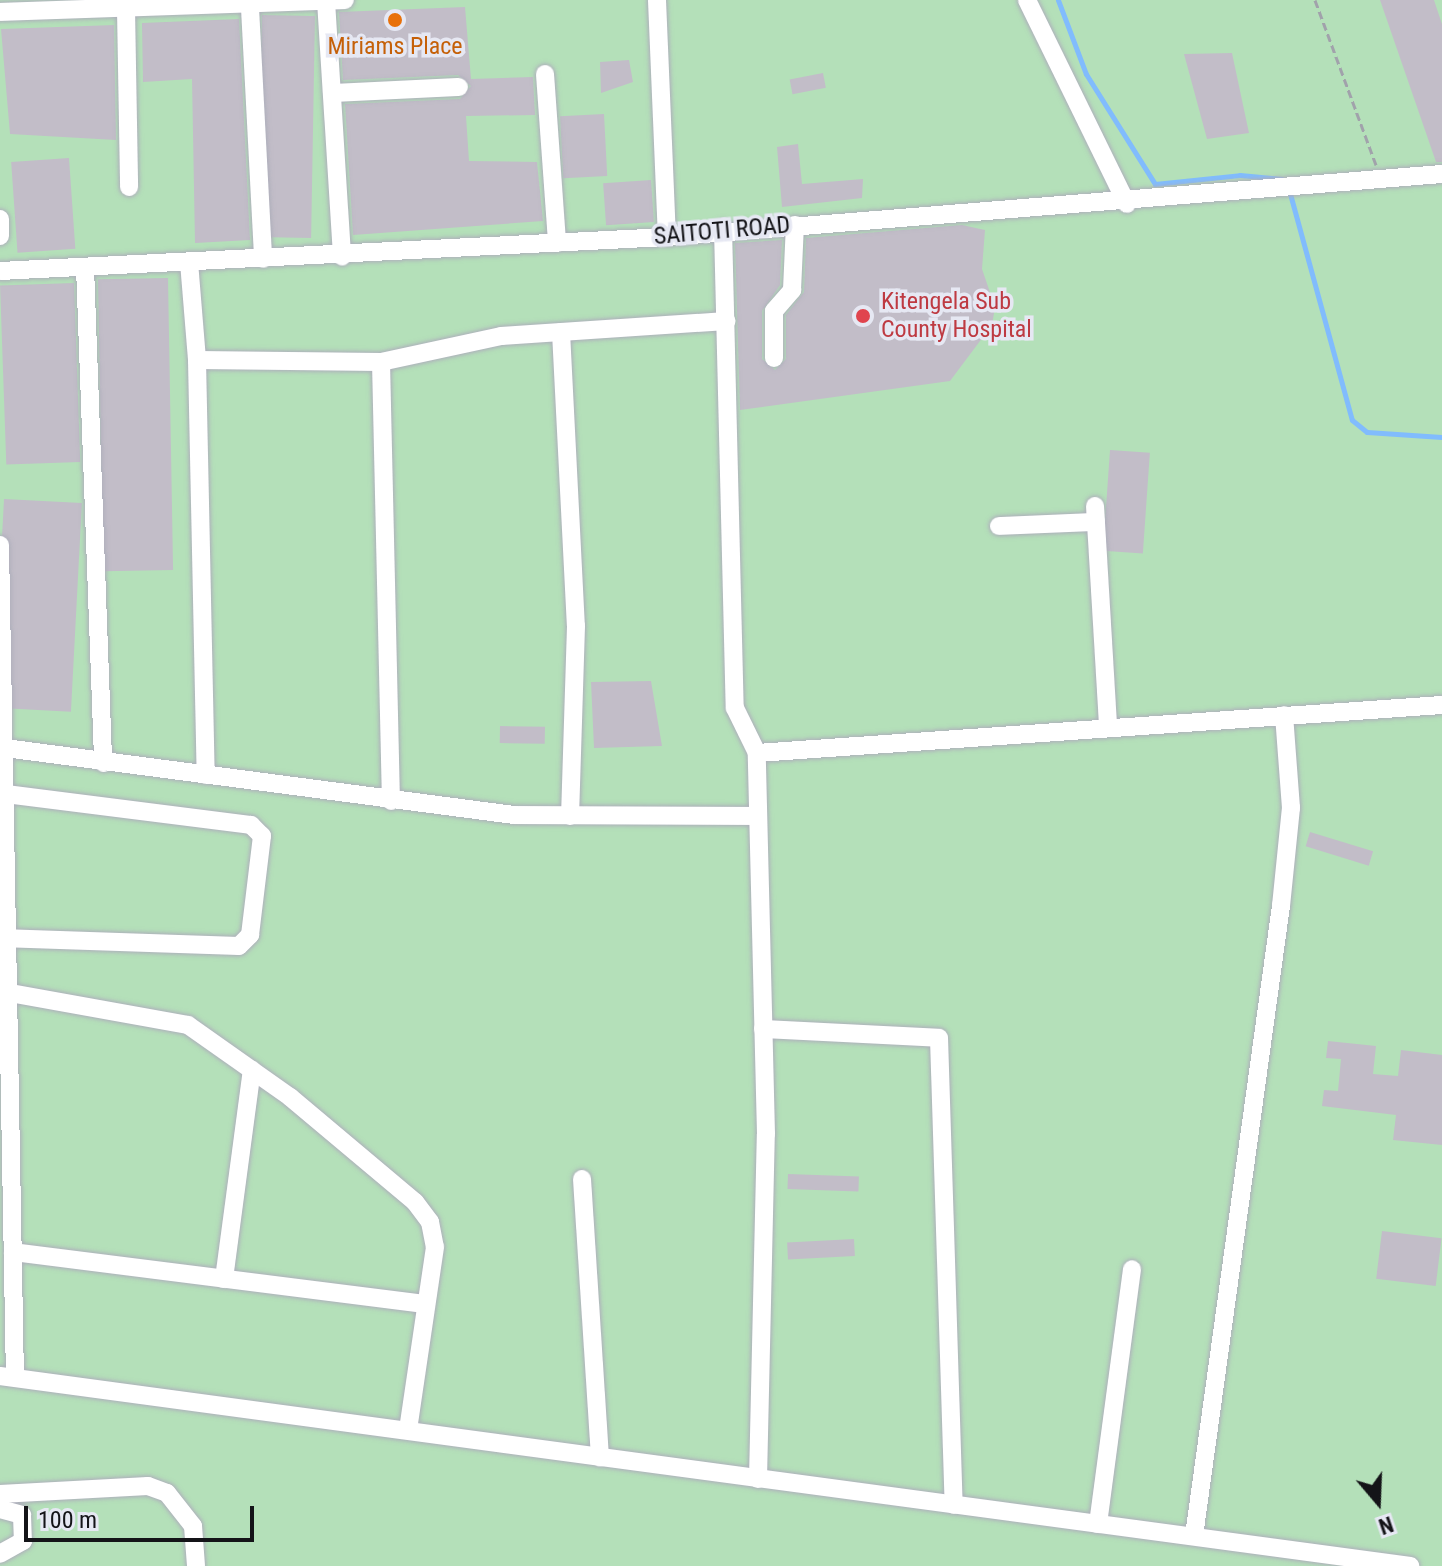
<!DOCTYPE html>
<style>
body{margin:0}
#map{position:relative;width:1442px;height:1566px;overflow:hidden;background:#e6e8f3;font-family:"Roboto Condensed",sans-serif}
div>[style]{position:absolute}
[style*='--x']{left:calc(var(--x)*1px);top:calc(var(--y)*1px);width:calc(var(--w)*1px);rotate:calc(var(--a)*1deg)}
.green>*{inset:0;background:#b4e0b9;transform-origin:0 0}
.stream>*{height:5px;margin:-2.5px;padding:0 2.5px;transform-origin:2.5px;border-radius:2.5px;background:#81bcfd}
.building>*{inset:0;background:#c2bdc8;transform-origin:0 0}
.path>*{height:3px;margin-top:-1.5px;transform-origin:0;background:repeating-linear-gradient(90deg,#a1a2ab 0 8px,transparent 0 12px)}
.roads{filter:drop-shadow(0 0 2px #aeafbb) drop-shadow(0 0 2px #aeafbb)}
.minor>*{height:18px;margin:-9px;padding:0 9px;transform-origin:9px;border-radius:9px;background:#fff}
.dots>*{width:22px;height:22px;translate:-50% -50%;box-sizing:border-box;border:4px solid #e6e8f3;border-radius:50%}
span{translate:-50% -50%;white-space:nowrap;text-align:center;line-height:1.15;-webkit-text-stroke:7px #e6e8f3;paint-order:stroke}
.food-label{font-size:24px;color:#c56008}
.street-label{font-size:24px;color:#141418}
.health-label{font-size:24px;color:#be3a42}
.left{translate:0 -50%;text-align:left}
.north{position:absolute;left:1338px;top:1462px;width:80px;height:80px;-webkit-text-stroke:6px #e6e8f3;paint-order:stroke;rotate:161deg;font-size:22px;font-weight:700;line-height:32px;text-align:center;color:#141418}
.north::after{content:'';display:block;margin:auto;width:28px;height:36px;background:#141418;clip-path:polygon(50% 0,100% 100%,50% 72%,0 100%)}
.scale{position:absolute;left:24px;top:1506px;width:230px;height:36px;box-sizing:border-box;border:4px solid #141418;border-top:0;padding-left:10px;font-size:24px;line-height:28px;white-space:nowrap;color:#141418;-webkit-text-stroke:6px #e6e8f3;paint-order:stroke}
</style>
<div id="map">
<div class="green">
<div style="left:0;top:0;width:1442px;height:1566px"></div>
</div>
<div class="stream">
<div style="--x:1058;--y:0;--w:79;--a:69.3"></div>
<div style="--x:1086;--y:74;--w:130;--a:57.9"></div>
<div style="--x:1155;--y:184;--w:85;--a:-6"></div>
<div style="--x:1240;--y:175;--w:42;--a:5.4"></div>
<div style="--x:1289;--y:190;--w:238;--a:74.7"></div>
<div style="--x:1352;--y:420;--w:19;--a:39"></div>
<div style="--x:1367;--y:432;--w:75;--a:3.8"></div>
</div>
<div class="building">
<div style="clip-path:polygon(1380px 0,1434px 0,1442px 24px,1442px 162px,1436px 162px)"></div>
<div style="clip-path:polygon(465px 7px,471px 79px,533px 77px,535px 115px,466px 116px,469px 161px,537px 162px,543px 221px,353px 235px,345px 104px,460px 99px,471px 86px,458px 75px,343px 80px,339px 12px)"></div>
<div style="left:262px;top:15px;width:53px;height:222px;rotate:1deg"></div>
<div style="clip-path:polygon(239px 19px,250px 240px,195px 243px,192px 79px,143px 82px,142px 23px)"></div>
<div style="clip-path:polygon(114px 25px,116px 140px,10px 134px,1px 29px)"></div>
<div style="clip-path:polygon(1232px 53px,1249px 133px,1207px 139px,1184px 54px)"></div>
<div style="clip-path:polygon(629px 60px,633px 82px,601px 93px,600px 62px)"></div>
<div style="left:823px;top:73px;width:15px;height:34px;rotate:79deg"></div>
<div style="left:604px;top:114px;width:62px;height:44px;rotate:87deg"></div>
<div style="clip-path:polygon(798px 144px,802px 184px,863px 179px,862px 198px,782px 207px,777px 147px)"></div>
<div style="left:69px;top:158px;width:91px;height:58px;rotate:86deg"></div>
<div style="left:651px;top:180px;width:42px;height:48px;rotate:86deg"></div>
<div style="clip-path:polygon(962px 225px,985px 230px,982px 269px,995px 307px,992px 325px,950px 381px,740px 410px,735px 243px,782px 240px,780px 285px,762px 311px,762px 359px,775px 370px,786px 359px,786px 315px,804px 292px,806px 238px)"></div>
<div style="left:168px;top:278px;width:292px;height:70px;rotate:89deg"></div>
<div style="left:74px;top:283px;width:179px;height:74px;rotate:88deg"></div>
<div style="left:1110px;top:450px;width:40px;height:101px;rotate:4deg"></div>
<div style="left:4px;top:499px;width:78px;height:209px;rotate:3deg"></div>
<div style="clip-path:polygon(651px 681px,662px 746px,594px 748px,591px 682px)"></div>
<div style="left:500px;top:726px;width:45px;height:17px;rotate:1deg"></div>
<div style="left:1310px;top:832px;width:66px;height:15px;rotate:17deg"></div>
<div style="clip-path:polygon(1328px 1041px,1376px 1046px,1373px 1074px,1398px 1076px,1401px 1050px,1442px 1055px,1442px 1145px,1393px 1140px,1396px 1115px,1322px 1106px,1324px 1090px,1338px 1091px,1341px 1059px,1326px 1058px)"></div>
<div style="left:788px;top:1174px;width:71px;height:15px;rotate:2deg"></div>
<div style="left:1382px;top:1231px;width:60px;height:48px;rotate:7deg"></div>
<div style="left:854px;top:1239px;width:17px;height:67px;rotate:87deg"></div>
</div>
<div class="path">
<div style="--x:1315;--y:0;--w:176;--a:69.7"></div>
</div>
<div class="roads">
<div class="minor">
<div style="--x:657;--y:0;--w:237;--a:87.6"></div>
<div style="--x:1027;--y:0;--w:227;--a:63.9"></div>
<div style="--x:326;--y:1;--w:256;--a:86.4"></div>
<div style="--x:250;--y:8;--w:251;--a:87"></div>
<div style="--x:126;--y:9;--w:178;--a:89"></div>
<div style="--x:0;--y:12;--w:345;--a:-2"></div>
<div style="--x:545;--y:74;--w:169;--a:85.9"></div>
<div style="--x:332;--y:93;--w:127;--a:-2.7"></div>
<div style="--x:0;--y:219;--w:17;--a:90"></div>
<div style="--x:723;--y:229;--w:479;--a:88.6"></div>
<div style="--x:735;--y:708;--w:50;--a:63.9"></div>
<div style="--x:189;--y:262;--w:98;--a:85.3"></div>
<div style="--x:197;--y:360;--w:184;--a:0.6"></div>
<div style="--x:381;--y:362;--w:123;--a:-12.2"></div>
<div style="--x:501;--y:336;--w:226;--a:-3.8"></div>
<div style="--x:85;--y:267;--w:496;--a:87.9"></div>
<div style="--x:0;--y:271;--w:668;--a:-2.92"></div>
<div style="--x:667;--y:237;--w:778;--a:-4.65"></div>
<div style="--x:561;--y:332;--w:294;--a:87.1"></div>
<div style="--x:576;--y:626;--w:190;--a:91.8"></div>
<div style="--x:774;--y:358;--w:47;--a:-90"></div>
<div style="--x:774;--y:311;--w:28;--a:-49"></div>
<div style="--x:792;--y:290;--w:65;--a:-87.4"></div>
<div style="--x:197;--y:360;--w:415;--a:88.8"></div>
<div style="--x:381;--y:362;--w:439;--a:88.7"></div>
<div style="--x:1095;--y:506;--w:221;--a:86.6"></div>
<div style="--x:999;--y:526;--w:97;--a:-2.4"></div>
<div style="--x:0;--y:545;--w:832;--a:88.97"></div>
<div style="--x:5;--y:748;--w:513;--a:7.5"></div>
<div style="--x:514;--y:815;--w:244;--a:0.2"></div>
<div style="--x:0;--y:938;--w:239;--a:1.9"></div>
<div style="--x:239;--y:946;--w:16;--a:-45"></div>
<div style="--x:250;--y:935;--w:100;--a:-83.1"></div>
<div style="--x:262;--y:836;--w:16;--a:-135"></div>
<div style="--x:251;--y:825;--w:246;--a:-172.8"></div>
<div style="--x:10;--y:993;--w:181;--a:10.2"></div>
<div style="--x:188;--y:1025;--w:125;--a:35.2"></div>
<div style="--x:290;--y:1097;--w:163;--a:40"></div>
<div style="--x:415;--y:1202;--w:25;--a:53"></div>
<div style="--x:430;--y:1222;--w:25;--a:79"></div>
<div style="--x:435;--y:1247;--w:185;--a:98.4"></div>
<div style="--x:763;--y:1029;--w:176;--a:2.9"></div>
<div style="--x:939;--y:1038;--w:467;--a:88.2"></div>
<div style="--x:582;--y:1179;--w:279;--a:86.3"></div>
<div style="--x:13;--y:1252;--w:416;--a:7.2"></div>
<div style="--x:224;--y:1279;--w:211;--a:-82.4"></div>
<div style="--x:0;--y:1376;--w:1423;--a:7.67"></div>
<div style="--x:758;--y:1479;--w:345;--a:-88.7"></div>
<div style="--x:766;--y:1134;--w:381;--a:-91.4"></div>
<div style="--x:757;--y:753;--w:687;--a:-4.01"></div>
<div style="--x:0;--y:1494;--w:148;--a:-3.1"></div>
<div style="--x:148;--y:1486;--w:20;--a:20"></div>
<div style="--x:167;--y:1493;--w:42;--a:51.8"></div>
<div style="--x:193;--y:1526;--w:40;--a:85.7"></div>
<div style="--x:0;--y:1509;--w:23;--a:15"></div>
<div style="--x:22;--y:1515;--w:26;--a:88"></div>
<div style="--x:23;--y:1541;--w:26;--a:151"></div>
<div style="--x:1098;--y:1524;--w:257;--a:-82.4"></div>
<div style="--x:1194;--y:1536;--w:636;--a:-82.14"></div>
<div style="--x:1281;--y:906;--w:99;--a:-84.2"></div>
<div style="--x:1291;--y:808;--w:93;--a:-94.3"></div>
</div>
</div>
<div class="dots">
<div style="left:395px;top:20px;background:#e8710a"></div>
<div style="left:863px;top:316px;background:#e0444e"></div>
</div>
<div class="food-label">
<span style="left:395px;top:47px">Miriams Place</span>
</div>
<div class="street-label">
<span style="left:722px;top:231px;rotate:-5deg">SAITOTI ROAD</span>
</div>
<div class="health-label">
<span class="left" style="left:881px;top:316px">Kitengela Sub<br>County Hospital</span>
</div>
<div class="north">N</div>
<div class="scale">100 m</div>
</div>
